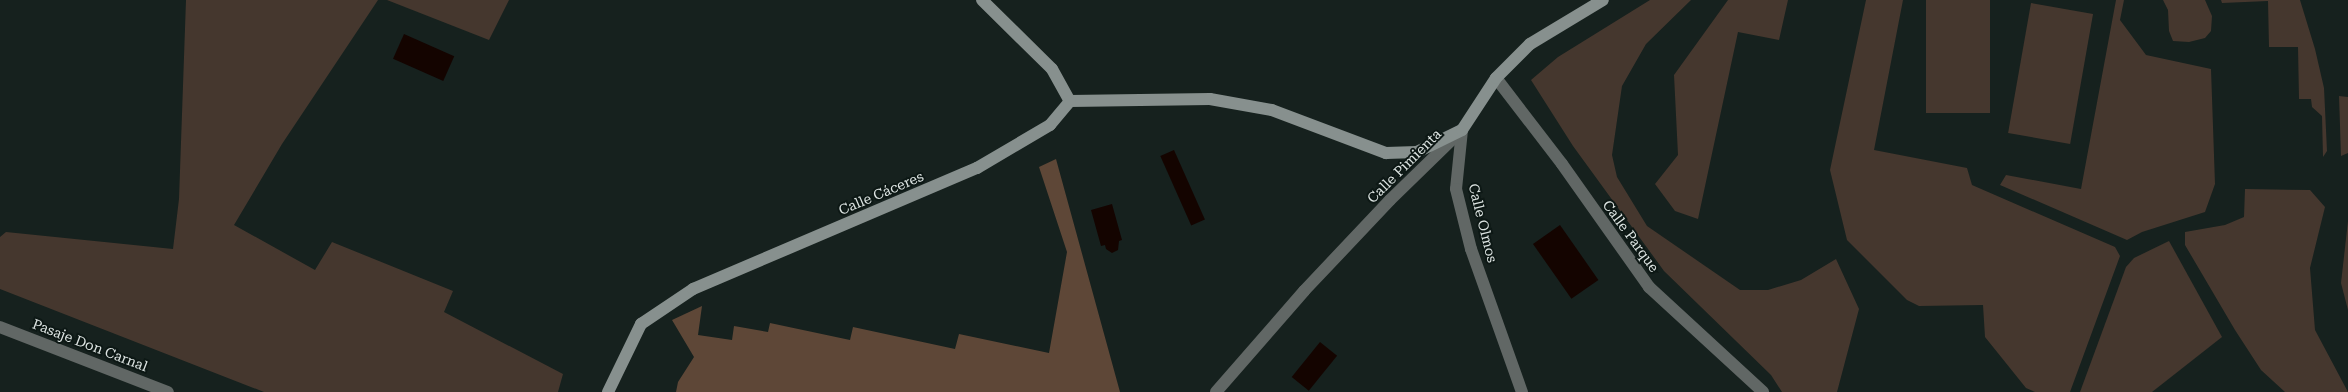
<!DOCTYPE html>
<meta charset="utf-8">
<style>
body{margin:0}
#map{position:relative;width:2348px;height:392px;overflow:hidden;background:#16211e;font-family:"Roboto Serif",serif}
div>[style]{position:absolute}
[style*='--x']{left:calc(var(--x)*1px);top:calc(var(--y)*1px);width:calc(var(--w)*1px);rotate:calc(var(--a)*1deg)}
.green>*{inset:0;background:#45372e;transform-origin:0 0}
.forest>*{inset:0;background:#5e4737}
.water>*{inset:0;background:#140400;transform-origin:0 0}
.minor>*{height:12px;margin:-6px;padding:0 6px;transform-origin:6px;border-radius:6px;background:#616765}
.tertiary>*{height:12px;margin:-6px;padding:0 6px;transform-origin:6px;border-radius:6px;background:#616765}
.secondary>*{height:12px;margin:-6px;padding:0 6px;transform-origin:6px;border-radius:6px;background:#87908e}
span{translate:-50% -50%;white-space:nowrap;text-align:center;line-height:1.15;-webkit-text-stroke:4px #0d1815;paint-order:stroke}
.street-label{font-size:14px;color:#dee5e3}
</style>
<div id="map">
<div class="green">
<div style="clip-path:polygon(186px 0,378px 0,282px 144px,234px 225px,315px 270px,332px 242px,453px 291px,444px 312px,563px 374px,558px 392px,264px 392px,0 289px,0 237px,6px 232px,173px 249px,179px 199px)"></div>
<div style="clip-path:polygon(387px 0,509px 0,489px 40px)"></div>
<div style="clip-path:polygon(1650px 0,1691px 0,1646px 44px,1622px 86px,1612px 155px,1617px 177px,1647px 226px,1740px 290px,1768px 290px,1801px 280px,1836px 259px,1859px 309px,1837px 392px,1782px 392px,1771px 375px,1664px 271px,1573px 146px,1531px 80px,1558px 57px)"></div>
<div style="clip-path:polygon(1728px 0,1788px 0,1779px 40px,1738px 32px,1698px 219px,1675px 211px,1655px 184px,1678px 155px,1674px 75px)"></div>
<div style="clip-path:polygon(1866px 0,1903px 0,1874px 150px,1967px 168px,1972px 185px,2115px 247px,2120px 256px,2070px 392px,2035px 392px,2026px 388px,1985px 337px,1983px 305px,1919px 306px,1907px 300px,1847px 240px,1830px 170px)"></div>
<div style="left:1926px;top:0;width:64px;height:113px"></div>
<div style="clip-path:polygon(2116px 0,2124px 0,2120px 20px,2146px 55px,2211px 69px,2215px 184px,2205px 212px,2142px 232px,2127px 240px,2000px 185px,2006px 175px,2081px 189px)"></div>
<div style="clip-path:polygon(2163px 0,2205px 0,2212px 16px,2211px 31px,2205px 38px,2189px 42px,2173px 41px,2169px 31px,2168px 10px)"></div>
<div style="clip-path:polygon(2221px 0,2300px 0,2315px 49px,2324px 88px,2327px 151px,2323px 157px,2322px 116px,2312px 107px,2311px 99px,2299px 99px,2298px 47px,2269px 47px,2268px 1px,2222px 3px)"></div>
<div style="left:2031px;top:3px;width:63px;height:132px;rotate:10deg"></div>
<div style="clip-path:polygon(2339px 96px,2348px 97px,2348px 153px,2341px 156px)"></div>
<div style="clip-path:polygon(2245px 189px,2310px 190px,2325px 207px,2310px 268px,2315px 330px,2348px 392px,2285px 392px,2261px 370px,2235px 330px,2185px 245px,2185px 232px,2225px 225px,2244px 217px)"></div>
<div style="clip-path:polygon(2348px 221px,2348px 310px,2341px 283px)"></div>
<div style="clip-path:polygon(2169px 241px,2222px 337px,2152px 392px,2080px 392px,2126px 267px,2134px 258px)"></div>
</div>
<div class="forest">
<div style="clip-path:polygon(1056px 159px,1120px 392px,676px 392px,678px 382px,694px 357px,672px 320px,702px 306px,698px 335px,732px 340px,734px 326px,768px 332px,770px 323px,850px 340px,853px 327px,955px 349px,959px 334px,1049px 353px,1067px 252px,1039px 167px)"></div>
</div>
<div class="water">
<div style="left:404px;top:34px;width:55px;height:27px;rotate:24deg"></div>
<div style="left:1174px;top:150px;width:76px;height:15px;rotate:66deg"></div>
<div style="clip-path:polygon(1112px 204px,1122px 240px,1119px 241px,1118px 250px,1112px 253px,1106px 249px,1105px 245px,1101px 246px,1091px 210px)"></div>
<div style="left:1560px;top:225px;width:67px;height:33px;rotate:55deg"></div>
<div style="left:1320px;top:342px;width:22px;height:45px;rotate:39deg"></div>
</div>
<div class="minor">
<div style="--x:1496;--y:78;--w:108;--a:52.5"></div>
<div style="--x:1562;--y:164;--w:151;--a:54.7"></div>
<div style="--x:1649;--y:287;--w:155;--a:42.6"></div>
<div style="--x:0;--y:327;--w:180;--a:21.2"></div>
<div style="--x:1216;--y:392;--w:134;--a:-48.9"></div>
<div style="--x:1304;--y:291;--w:125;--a:-46.6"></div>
<div style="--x:1390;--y:200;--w:96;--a:-44.2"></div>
</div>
<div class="tertiary">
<div style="--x:1462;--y:130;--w:59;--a:95.8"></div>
<div style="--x:1456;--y:189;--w:62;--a:76"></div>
<div style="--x:1471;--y:249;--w:152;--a:70.4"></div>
</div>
<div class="secondary">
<div style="--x:982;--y:0;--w:98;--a:44.6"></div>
<div style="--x:1052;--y:69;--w:37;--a:61"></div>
<div style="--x:1070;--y:101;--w:140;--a:-0.8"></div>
<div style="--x:1210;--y:99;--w:63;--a:10.1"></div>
<div style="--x:1272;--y:110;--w:122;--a:20.7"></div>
<div style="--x:1386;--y:153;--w:31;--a:-2"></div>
<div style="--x:1417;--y:152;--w:50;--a:-26.1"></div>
<div style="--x:1462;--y:130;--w:62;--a:-56.8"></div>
<div style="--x:1496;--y:78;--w:48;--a:-45"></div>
<div style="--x:1530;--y:44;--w:85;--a:-31.1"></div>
<div style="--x:608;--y:392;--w:76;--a:-64.1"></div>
<div style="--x:641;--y:324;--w:63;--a:-33.9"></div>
<div style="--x:693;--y:289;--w:309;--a:-23.1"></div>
<div style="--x:977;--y:168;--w:85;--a:-30.5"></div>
<div style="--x:1050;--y:125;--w:31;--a:-50"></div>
</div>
<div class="street-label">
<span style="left:1404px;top:166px;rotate:-45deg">Calle Pimienta</span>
<span style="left:881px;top:193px;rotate:-23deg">Calle Cáceres</span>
<span style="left:1483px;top:223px;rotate:76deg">Calle Olmos</span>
<span style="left:1631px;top:236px;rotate:54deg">Calle Parque</span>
<span style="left:90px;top:345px;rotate:21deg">Pasaje Don Carnal</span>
</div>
</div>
